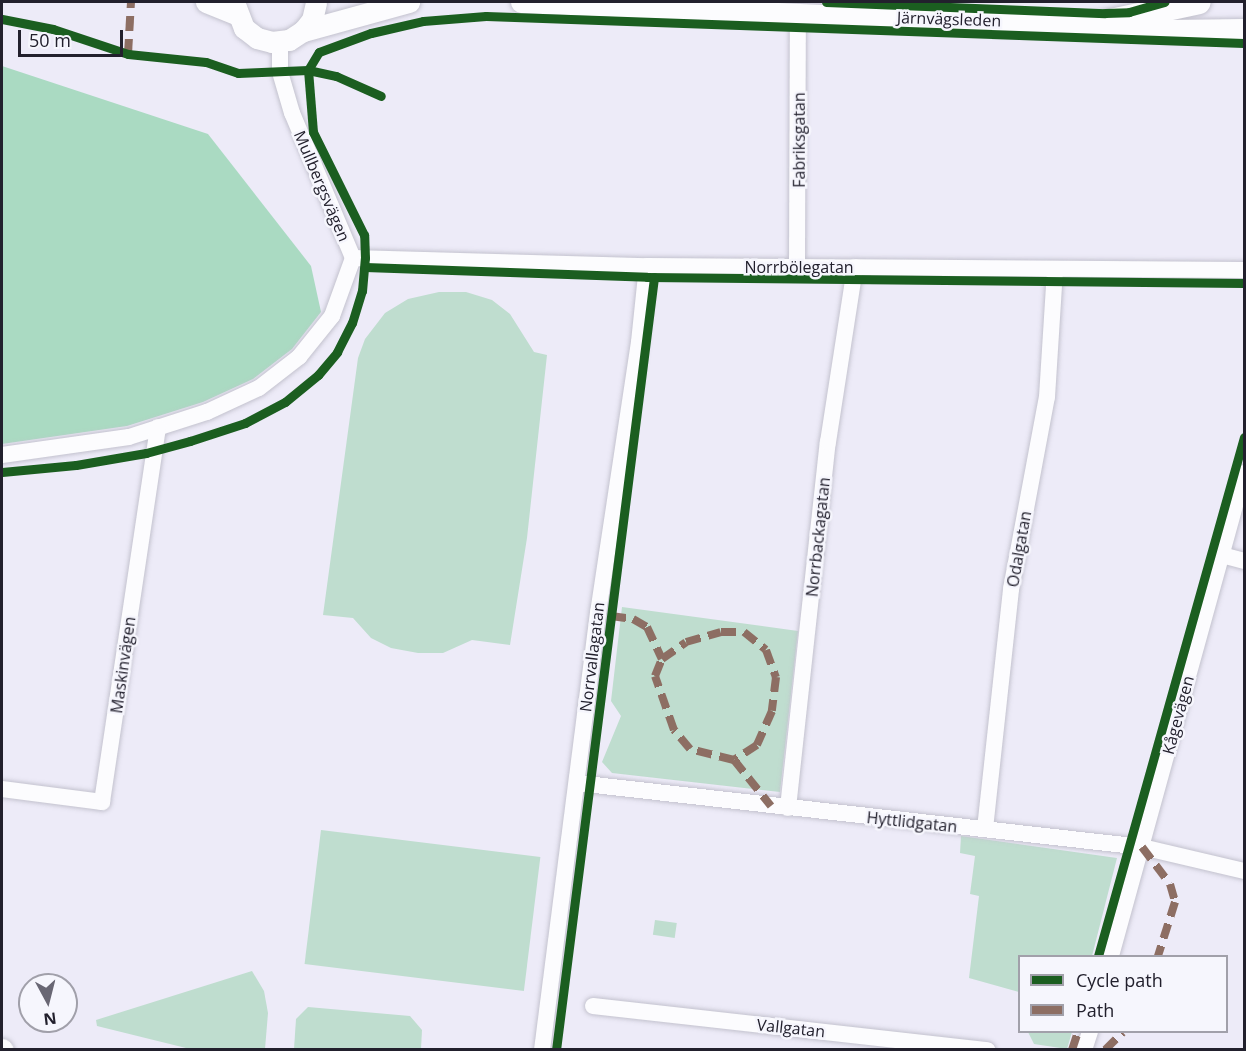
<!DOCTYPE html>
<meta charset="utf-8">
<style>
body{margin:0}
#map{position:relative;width:1246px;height:1051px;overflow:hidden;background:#edebf8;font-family:"Open Sans",sans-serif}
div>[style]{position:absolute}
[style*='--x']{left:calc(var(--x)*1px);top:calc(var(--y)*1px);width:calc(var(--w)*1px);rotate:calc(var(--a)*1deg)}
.green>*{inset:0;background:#bfddcf;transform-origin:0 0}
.forest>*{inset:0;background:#aadac2}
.roads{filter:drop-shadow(0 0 2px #c3c2ce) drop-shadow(0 0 2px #c3c2ce)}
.minor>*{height:16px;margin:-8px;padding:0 8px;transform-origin:8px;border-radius:8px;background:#fcfcfe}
.major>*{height:21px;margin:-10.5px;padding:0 10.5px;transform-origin:10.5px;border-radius:10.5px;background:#fcfcfe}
.highway>*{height:24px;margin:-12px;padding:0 12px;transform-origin:12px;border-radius:12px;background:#fcfcfe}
.quiet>*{height:8px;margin-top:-4px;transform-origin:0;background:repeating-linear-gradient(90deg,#8d6e63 0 15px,transparent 0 23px)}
.cycleway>*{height:9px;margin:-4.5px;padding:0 4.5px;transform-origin:4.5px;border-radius:4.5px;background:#1b5e20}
span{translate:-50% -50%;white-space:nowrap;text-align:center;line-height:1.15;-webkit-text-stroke:5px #f6f6fd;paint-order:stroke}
.street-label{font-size:16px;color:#22202d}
.frame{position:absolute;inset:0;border:3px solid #22202d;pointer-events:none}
.legend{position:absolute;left:1018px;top:955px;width:210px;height:78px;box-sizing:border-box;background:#f6f6fd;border:2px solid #a1a0aa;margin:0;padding:8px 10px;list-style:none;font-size:18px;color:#22202d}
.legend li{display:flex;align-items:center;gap:12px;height:30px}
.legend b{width:30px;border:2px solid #a1a0aa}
.north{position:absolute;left:18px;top:973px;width:60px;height:60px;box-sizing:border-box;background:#f6f6fd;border:2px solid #a1a0aa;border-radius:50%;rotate:173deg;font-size:16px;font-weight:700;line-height:24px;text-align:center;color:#22202d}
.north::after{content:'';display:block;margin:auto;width:21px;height:27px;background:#696774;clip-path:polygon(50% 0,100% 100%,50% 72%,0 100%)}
.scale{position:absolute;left:18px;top:30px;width:105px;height:27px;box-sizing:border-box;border:3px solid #22202d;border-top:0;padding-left:8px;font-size:18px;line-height:21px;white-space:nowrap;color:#22202d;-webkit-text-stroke:4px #f6f6fd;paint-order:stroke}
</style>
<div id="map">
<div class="green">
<div style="clip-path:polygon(439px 292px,466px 292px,492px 300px,510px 314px,534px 352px,547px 355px,527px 538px,510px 645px,472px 640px,443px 653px,418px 653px,391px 648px,371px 638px,353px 618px,323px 615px,358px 358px,365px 339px,385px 313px,408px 299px)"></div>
<div style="clip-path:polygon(622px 607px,798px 631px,780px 792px,612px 773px,602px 762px,621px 716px,611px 701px)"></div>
<div style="left:321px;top:830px;width:221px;height:135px;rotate:7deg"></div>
<div style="clip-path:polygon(961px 836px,1117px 858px,1092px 956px,1020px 956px,1019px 992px,969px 978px,979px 896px,970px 894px,975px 856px,960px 853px)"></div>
<div style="left:655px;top:920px;width:22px;height:15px;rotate:8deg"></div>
<div style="clip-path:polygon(252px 971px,264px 991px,268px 1013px,265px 1049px,190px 1049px,97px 1026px,96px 1020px)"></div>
<div style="clip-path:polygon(308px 1007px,410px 1016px,422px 1030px,421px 1049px,294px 1049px,296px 1019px)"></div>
<div style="clip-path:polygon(1028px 1032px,1072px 1032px,1067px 1049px,1034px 1044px)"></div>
</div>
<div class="forest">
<div style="clip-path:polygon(2px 66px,208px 134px,311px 266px,321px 312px,292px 349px,253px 379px,203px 402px,127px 426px,2px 444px)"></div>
</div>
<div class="roads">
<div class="minor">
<div style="--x:353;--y:258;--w:294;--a:1.6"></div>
<div style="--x:647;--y:266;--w:597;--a:0.38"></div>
<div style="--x:797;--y:267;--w:254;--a:-89.8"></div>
<div style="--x:2;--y:455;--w:128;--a:-8.1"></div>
<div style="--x:129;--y:437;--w:82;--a:-17.8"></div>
<div style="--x:207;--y:412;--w:57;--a:-24.8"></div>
<div style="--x:259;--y:388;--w:51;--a:-37.8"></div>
<div style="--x:299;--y:357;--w:53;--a:-51.2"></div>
<div style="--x:332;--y:316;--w:62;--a:-70.1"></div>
<div style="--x:353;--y:258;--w:157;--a:-112.8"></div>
<div style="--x:292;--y:113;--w:43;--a:-106.3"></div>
<div style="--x:280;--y:72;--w:31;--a:-90"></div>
<div style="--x:1222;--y:555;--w:23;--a:15"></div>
<div style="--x:577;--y:783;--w:569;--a:6.46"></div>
<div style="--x:1142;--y:847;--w:105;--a:13.2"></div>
<div style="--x:2;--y:789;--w:101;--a:7.4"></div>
<div style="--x:102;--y:802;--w:379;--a:-81.5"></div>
<div style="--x:788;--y:808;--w:368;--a:-83.8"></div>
<div style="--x:828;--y:442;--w:177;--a:-81.2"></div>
<div style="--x:985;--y:829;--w:241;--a:-83.8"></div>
<div style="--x:1011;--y:589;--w:195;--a:-79.4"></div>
<div style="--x:1047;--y:397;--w:128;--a:-86.4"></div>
<div style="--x:1111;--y:956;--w:501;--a:-74.6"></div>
<div style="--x:593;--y:1006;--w:397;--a:6.4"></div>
<div style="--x:542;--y:1050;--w:441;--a:-82.7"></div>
<div style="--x:598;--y:613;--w:274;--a:-81.4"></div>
<div style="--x:639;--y:342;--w:76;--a:-84"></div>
<div style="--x:1084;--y:1050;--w:19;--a:-72"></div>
</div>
<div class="major">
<div style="--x:206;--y:2;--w:32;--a:22"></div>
<div style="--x:234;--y:2;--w:28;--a:69"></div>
<div style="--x:244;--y:28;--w:16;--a:38"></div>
<div style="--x:257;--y:38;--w:16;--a:15"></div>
<div style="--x:272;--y:42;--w:17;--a:-7"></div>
<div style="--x:289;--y:40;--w:17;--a:-33"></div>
<div style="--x:303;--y:31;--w:14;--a:-51"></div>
<div style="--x:312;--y:20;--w:18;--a:-77"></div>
<div style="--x:521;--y:2;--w:649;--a:2.47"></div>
<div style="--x:1169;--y:30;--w:75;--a:-0.8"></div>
<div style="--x:303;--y:31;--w:110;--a:-15.3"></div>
<div style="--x:2;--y:1049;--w:1;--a:45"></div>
</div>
<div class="highway">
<div style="--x:1092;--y:25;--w:109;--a:-12.1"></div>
</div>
</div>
<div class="quiet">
<div style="--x:128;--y:54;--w:52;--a:-86.7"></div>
<div style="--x:611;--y:616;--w:22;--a:8"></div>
<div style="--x:633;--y:619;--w:16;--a:30"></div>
<div style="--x:647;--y:627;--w:35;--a:65"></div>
<div style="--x:721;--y:632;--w:23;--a:0"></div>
<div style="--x:744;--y:632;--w:28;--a:39"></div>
<div style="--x:766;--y:650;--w:29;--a:70"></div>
<div style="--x:776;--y:677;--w:34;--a:97"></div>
<div style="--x:772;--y:711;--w:37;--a:114"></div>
<div style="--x:757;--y:745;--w:27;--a:147"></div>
<div style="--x:734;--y:760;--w:45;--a:-166"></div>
<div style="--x:690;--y:749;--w:25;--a:-130"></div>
<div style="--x:674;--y:730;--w:57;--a:-109.4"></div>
<div style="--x:655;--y:676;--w:18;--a:-68"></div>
<div style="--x:662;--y:659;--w:29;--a:-35"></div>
<div style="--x:686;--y:642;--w:36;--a:-16"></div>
<div style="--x:734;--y:760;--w:59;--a:51.2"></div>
<div style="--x:1142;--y:847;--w:46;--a:52.9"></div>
<div style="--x:1170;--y:884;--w:19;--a:74"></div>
<div style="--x:1175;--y:902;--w:57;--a:107.5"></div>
<div style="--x:1072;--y:1050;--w:19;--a:-72"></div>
<div style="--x:1105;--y:1050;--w:25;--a:-45"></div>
</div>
<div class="cycleway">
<div style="--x:826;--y:2;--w:279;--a:2.3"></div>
<div style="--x:1105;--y:13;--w:24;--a:-2"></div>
<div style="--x:1129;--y:12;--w:37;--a:-16"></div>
<div style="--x:2;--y:19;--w:52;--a:11.1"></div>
<div style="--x:53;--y:29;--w:79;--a:18.4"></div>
<div style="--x:128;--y:54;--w:78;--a:5.9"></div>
<div style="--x:206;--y:62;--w:34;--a:19"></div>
<div style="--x:238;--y:73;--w:70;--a:-2.5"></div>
<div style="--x:308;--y:70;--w:21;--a:-59"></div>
<div style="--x:319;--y:52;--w:55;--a:-20.1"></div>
<div style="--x:371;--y:33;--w:53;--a:-13"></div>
<div style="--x:423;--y:21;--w:63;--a:-4.5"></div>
<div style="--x:486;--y:16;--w:758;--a:2.04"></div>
<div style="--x:365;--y:267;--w:282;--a:2"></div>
<div style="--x:647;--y:277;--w:597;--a:0.58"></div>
<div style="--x:2;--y:472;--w:74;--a:-5.4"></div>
<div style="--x:76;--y:465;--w:71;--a:-9.7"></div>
<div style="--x:146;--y:453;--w:46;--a:-15.3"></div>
<div style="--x:190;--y:441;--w:58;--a:-18.1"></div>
<div style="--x:245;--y:423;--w:45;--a:-27.7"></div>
<div style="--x:285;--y:402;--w:43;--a:-39.3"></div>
<div style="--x:318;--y:375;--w:30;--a:-50"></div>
<div style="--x:337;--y:352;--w:33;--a:-63"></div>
<div style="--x:352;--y:323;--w:34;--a:-73"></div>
<div style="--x:362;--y:291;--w:33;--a:-85"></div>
<div style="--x:365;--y:258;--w:23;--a:-92"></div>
<div style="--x:364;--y:235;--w:115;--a:-116.3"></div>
<div style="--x:313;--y:132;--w:62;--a:-94.6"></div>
<div style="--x:308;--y:70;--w:29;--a:12"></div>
<div style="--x:336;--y:76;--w:49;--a:24"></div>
<div style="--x:1098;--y:956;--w:539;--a:-74.29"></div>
<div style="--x:556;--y:1050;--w:779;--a:-82.77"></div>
</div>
<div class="street-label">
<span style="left:949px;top:19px;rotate:2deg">Järnvägsleden</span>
<span style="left:799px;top:140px;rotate:-90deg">Fabriksgatan</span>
<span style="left:322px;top:186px;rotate:67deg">Mullbergsvägen</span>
<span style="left:799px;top:267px">Norrbölegatan</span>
<span style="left:818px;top:537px;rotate:-84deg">Norrbackagatan</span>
<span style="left:1019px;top:549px;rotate:-80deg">Odalgatan</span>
<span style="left:592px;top:657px;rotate:-83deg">Norrvallagatan</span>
<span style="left:123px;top:665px;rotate:-82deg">Maskinvägen</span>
<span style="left:1178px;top:715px;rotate:-75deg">Kågevägen</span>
<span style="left:912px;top:822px;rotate:6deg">Hyttlidgatan</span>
<span style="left:791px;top:1028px;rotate:6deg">Vallgatan</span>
</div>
<div class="frame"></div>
<ul class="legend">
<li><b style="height:8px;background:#1b5e20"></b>Cycle path</li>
<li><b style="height:8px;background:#8d6e63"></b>Path</li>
</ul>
<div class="north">N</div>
<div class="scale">50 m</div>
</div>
